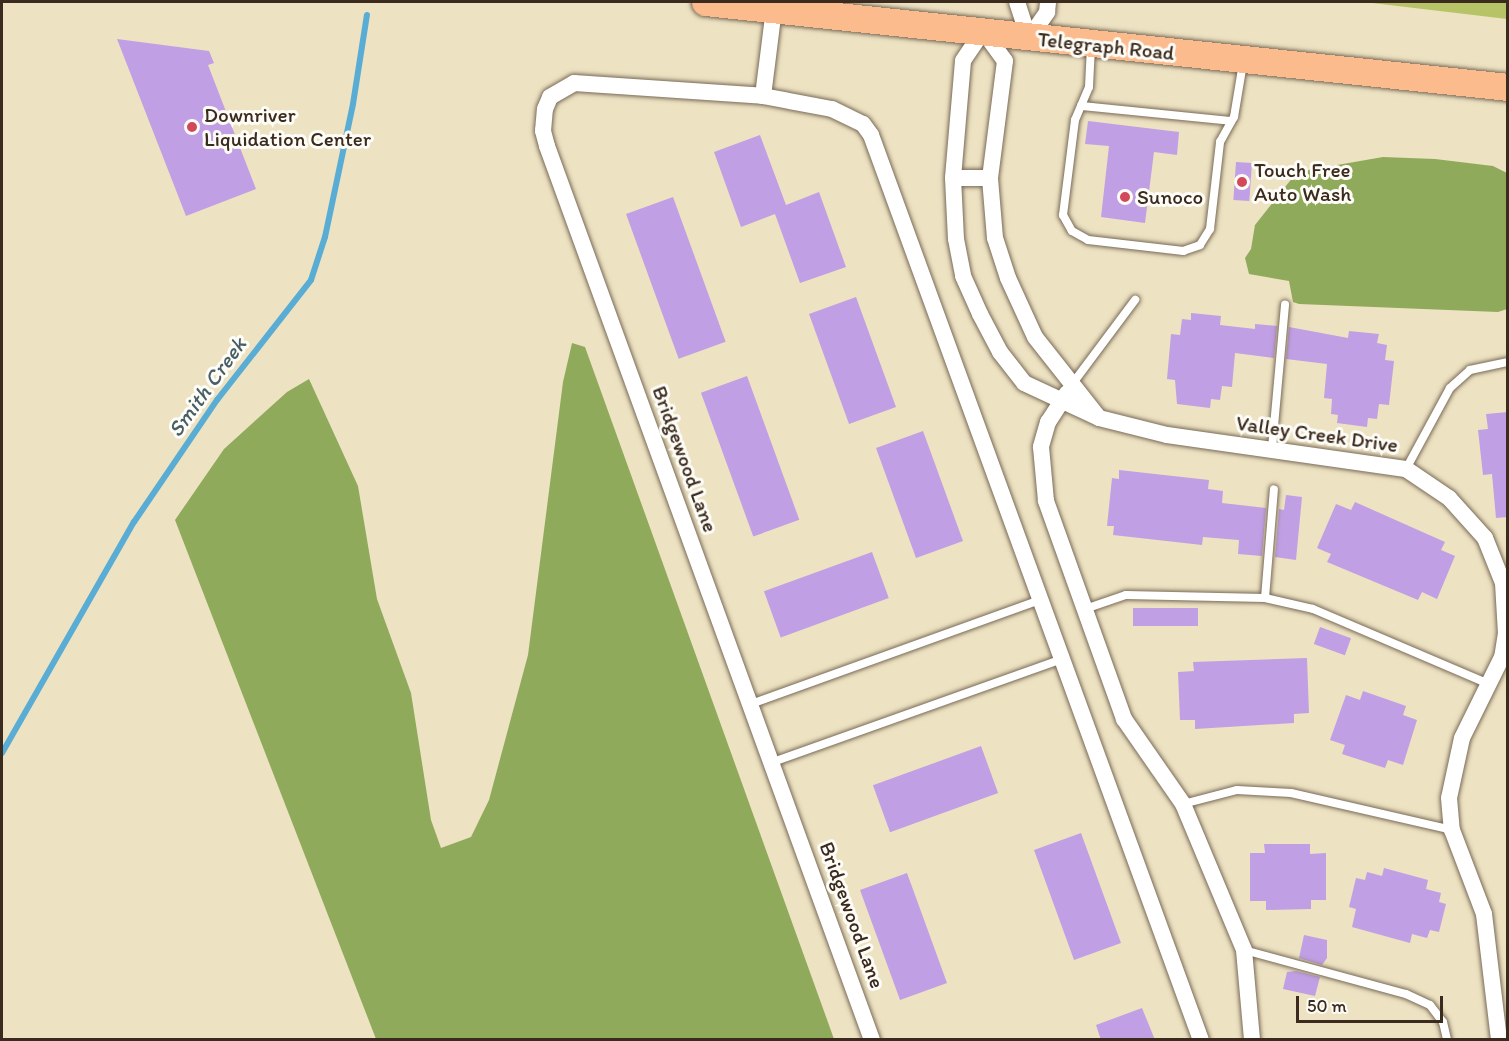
<!DOCTYPE html>
<style>
body{margin:0}
#map{position:relative;width:1509px;height:1041px;overflow:hidden;background:#ede2c2;font-family:Itim,sans-serif}
div>[style]{position:absolute}
[style*='--x']{left:calc(var(--x)*1px);top:calc(var(--y)*1px);width:calc(var(--w)*1px);rotate:calc(var(--a)*1deg)}
.green>*{inset:0;background:#b6c467}
.forest>*{inset:0;background:#90aa5c}
.stream>*{height:6px;margin:-3px;padding:0 3px;transform-origin:3px;border-radius:3px;background:#59add5}
.building>*{inset:0;background:#c19fe4;transform-origin:0 0}
.roads{filter:drop-shadow(0 0 2px #796a57) drop-shadow(0 0 2px #796a57)}
.lane>*{height:8px;margin:-4px;padding:0 4px;transform-origin:4px;border-radius:4px;background:#fff}
.street>*{height:16px;margin:-8px;padding:0 8px;transform-origin:8px;border-radius:8px;background:#fff}
.primary>*{height:27px;margin:-13.5px;padding:0 13.5px;transform-origin:13.5px;border-radius:13.5px;background:#fbbb8c}
.dots>*{width:16px;height:16px;translate:-50% -50%;box-sizing:border-box;border:3px solid #fdfcf7;border-radius:50%}
span{translate:-50% -50%;white-space:nowrap;text-align:center;line-height:1.15;-webkit-text-stroke:6px #fdfcf7;paint-order:stroke}
.street-label{font-size:21px;color:#3b2a1e}
.poi-label{font-size:21px;color:#3b2a1e}
.left{translate:0 -50%;text-align:left}
.water-label{font-size:22px;color:#475e67;font-style:italic}
.frame{position:absolute;inset:0;border:3px solid #3b2a1e;pointer-events:none}
.scale{position:absolute;left:1296px;top:996px;width:147px;height:27px;box-sizing:border-box;border:3px solid #3b2a1e;border-top:0;padding-left:8px;font-size:18px;line-height:21px;white-space:nowrap;color:#3b2a1e;-webkit-text-stroke:4px #fdfcf7;paint-order:stroke}
</style>
<div id="map">
<div class="green">
<div style="clip-path:polygon(1364px 2px,1507px 2px,1507px 19px)"></div>
</div>
<div class="forest">
<div style="clip-path:polygon(1383px 157px,1435px 159px,1493px 166px,1507px 173px,1507px 309px,1498px 312px,1299px 304px,1293px 302px,1289px 281px,1249px 274px,1245px 258px,1251px 249px,1255px 225px,1297px 172px)"></div>
<div style="clip-path:polygon(572px 343px,585px 347px,834px 1039px,376px 1039px,175px 520px,224px 449px,287px 392px,309px 379px,358px 486px,377px 599px,411px 693px,431px 820px,441px 848px,471px 837px,489px 800px,528px 655px,563px 382px)"></div>
</div>
<div class="stream">
<div style="--x:2;--y:753;--w:266;--a:-60.3"></div>
<div style="--x:134;--y:522;--w:148;--a:-55.8"></div>
<div style="--x:217;--y:400;--w:152;--a:-51.9"></div>
<div style="--x:311;--y:280;--w:45;--a:-72"></div>
<div style="--x:325;--y:237;--w:136;--a:-78.1"></div>
<div style="--x:353;--y:104;--w:90;--a:-81.1"></div>
</div>
<div class="building">
<div style="clip-path:polygon(117px 39px,209px 51px,214px 63px,208px 65px,256px 189px,186px 216px)"></div>
<div style="clip-path:polygon(1088px 121px,1179px 132px,1177px 155px,1154px 152px,1145px 223px,1101px 217px,1109px 146px,1085px 144px)"></div>
<div style="clip-path:polygon(760px 135px,786px 205px,819px 192px,846px 267px,800px 283px,775px 214px,741px 227px,714px 152px)"></div>
<div style="left:1236px;top:162px;width:16px;height:38px;rotate:4deg"></div>
<div style="left:673px;top:197px;width:154px;height:50px;rotate:70deg"></div>
<div style="left:856px;top:297px;width:117px;height:50px;rotate:70deg"></div>
<div style="clip-path:polygon(1191px 313px,1221px 316px,1220px 325px,1255px 329px,1255px 324px,1277px 326px,1274px 358px,1235px 353px,1232px 387px,1222px 386px,1220px 400px,1211px 399px,1210px 408px,1177px 404px,1175px 380px,1167px 379px,1171px 334px,1180px 335px,1182px 319px,1191px 320px)"></div>
<div style="clip-path:polygon(1289px 327px,1348px 338px,1349px 331px,1379px 334px,1377px 343px,1387px 345px,1385px 360px,1394px 361px,1389px 405px,1379px 404px,1377px 419px,1368px 418px,1367px 427px,1337px 423px,1338px 415px,1331px 414px,1332px 399px,1324px 398px,1327px 364px,1286px 359px)"></div>
<div style="left:747px;top:376px;width:153px;height:49px;rotate:70deg"></div>
<div style="clip-path:polygon(1508px 412px,1508px 517px,1496px 518px,1492px 474px,1483px 475px,1478px 430px,1488px 429px,1486px 414px)"></div>
<div style="left:923px;top:431px;width:117px;height:50px;rotate:70deg"></div>
<div style="clip-path:polygon(1119px 470px,1209px 480px,1208px 489px,1223px 491px,1222px 503px,1266px 508px,1262px 556px,1238px 554px,1239px 540px,1203px 537px,1202px 545px,1113px 535px,1114px 526px,1107px 526px,1112px 478px,1119px 479px)"></div>
<div style="clip-path:polygon(1286px 495px,1302px 497px,1296px 560px,1275px 557px,1279px 509px,1284px 510px)"></div>
<div style="clip-path:polygon(1355px 502px,1445px 542px,1441px 550px,1455px 556px,1437px 599px,1422px 592px,1418px 600px,1327px 562px,1331px 554px,1317px 548px,1336px 504px,1351px 510px)"></div>
<div style="left:872px;top:552px;width:49px;height:115px;rotate:70deg"></div>
<div style="left:1198px;top:608px;width:18px;height:65px;rotate:90deg"></div>
<div style="left:1320px;top:627px;width:33px;height:18px;rotate:20deg"></div>
<div style="clip-path:polygon(1307px 658px,1309px 713px,1294px 714px,1294px 723px,1195px 729px,1195px 720px,1180px 720px,1178px 672px,1194px 671px,1193px 662px)"></div>
<div style="clip-path:polygon(1363px 691px,1406px 706px,1403px 715px,1417px 720px,1403px 765px,1388px 760px,1385px 768px,1342px 754px,1345px 745px,1330px 740px,1346px 695px,1360px 700px)"></div>
<div style="left:981px;top:746px;width:50px;height:115px;rotate:70deg"></div>
<div style="left:1081px;top:833px;width:117px;height:50px;rotate:70deg"></div>
<div style="clip-path:polygon(1264px 844px,1310px 844px,1310px 854px,1326px 853px,1326px 900px,1311px 900px,1311px 909px,1266px 910px,1266px 901px,1250px 901px,1250px 853px,1265px 853px)"></div>
<div style="clip-path:polygon(1384px 868px,1428px 880px,1426px 889px,1441px 893px,1439px 902px,1446px 904px,1439px 932px,1430px 930px,1427px 938px,1412px 934px,1410px 943px,1352px 927px,1356px 909px,1349px 907px,1356px 878px,1365px 880px,1367px 872px,1382px 876px)"></div>
<div style="left:907px;top:873px;width:117px;height:50px;rotate:70deg"></div>
<div style="clip-path:polygon(1304px 935px,1327px 940px,1327px 958px,1322px 965px,1299px 958px)"></div>
<div style="clip-path:polygon(1296px 971px,1320px 977px,1315px 996px,1283px 989px,1287px 972px)"></div>
<div style="clip-path:polygon(1142px 1008px,1155px 1040px,1101px 1040px,1096px 1025px)"></div>
</div>
<div class="roads">
<div class="lane">
<div style="--x:1091;--y:47;--w:40;--a:92.9"></div>
<div style="--x:1089;--y:87;--w:36;--a:113"></div>
<div style="--x:1075;--y:120;--w:96;--a:97.2"></div>
<div style="--x:1063;--y:215;--w:18;--a:61"></div>
<div style="--x:1072;--y:231;--w:18;--a:29"></div>
<div style="--x:1088;--y:240;--w:96;--a:6.6"></div>
<div style="--x:1183;--y:251;--w:18;--a:-19"></div>
<div style="--x:1200;--y:245;--w:19;--a:-58"></div>
<div style="--x:1210;--y:229;--w:88;--a:-83.4"></div>
<div style="--x:1220;--y:142;--w:29;--a:-61"></div>
<div style="--x:1234;--y:117;--w:55;--a:-80.5"></div>
<div style="--x:1081;--y:106;--w:151;--a:5.7"></div>
<div style="--x:1073;--y:383;--w:104;--a:-53.2"></div>
<div style="--x:1272;--y:448;--w:144;--a:-84.8"></div>
<div style="--x:1406;--y:469;--w:92;--a:-61.5"></div>
<div style="--x:1450;--y:388;--w:27;--a:-42"></div>
<div style="--x:1470;--y:370;--w:39;--a:-12"></div>
<div style="--x:1265;--y:598;--w:109;--a:-85.3"></div>
<div style="--x:1085;--y:609;--w:43;--a:-18.9"></div>
<div style="--x:1126;--y:595;--w:139;--a:1.2"></div>
<div style="--x:1265;--y:598;--w:49;--a:12.9"></div>
<div style="--x:1313;--y:609;--w:191;--a:23.1"></div>
<div style="--x:751;--y:704;--w:307;--a:-19.8"></div>
<div style="--x:773;--y:762;--w:307;--a:-19.6"></div>
<div style="--x:1183;--y:804;--w:56;--a:-14.5"></div>
<div style="--x:1237;--y:790;--w:54;--a:3.2"></div>
<div style="--x:1291;--y:793;--w:165;--a:12.9"></div>
<div style="--x:1244;--y:950;--w:168;--a:15.2"></div>
<div style="--x:1406;--y:994;--w:26;--a:25"></div>
<div style="--x:1430;--y:1005;--w:21;--a:53"></div>
<div style="--x:1443;--y:1022;--w:18;--a:77"></div>
</div>
<div class="street">
<div style="--x:1017;--y:2;--w:38;--a:72"></div>
<div style="--x:1029;--y:38;--w:32;--a:-55"></div>
<div style="--x:1047;--y:12;--w:10;--a:-84"></div>
<div style="--x:763;--y:96;--w:88;--a:-82.8"></div>
<div style="--x:953;--y:178;--w:37;--a:0"></div>
<div style="--x:1067;--y:393;--w:35;--a:123"></div>
<div style="--x:1048;--y:422;--w:26;--a:106"></div>
<div style="--x:1041;--y:447;--w:54;--a:84.7"></div>
<div style="--x:1046;--y:501;--w:232;--a:70.3"></div>
<div style="--x:1124;--y:719;--w:103;--a:55.2"></div>
<div style="--x:1183;--y:804;--w:158;--a:67.3"></div>
<div style="--x:1244;--y:950;--w:90;--a:84.9"></div>
<div style="--x:1099;--y:418;--w:103;--a:-128.3"></div>
<div style="--x:1035;--y:337;--w:65;--a:-114.6"></div>
<div style="--x:1008;--y:278;--w:42;--a:-108"></div>
<div style="--x:995;--y:238;--w:60;--a:-94.8"></div>
<div style="--x:990;--y:178;--w:118;--a:-82.7"></div>
<div style="--x:1005;--y:61;--w:37;--a:-126"></div>
<div style="--x:983;--y:31;--w:36;--a:124"></div>
<div style="--x:963;--y:61;--w:117;--a:94.9"></div>
<div style="--x:953;--y:178;--w:61;--a:87.2"></div>
<div style="--x:956;--y:239;--w:38;--a:79"></div>
<div style="--x:963;--y:276;--w:42;--a:65.9"></div>
<div style="--x:980;--y:314;--w:43;--a:62.2"></div>
<div style="--x:1000;--y:352;--w:39;--a:52"></div>
<div style="--x:1024;--y:383;--w:83;--a:25"></div>
<div style="--x:1099;--y:418;--w:70;--a:14"></div>
<div style="--x:1167;--y:435;--w:241;--a:8.1"></div>
<div style="--x:1406;--y:469;--w:52;--a:34"></div>
<div style="--x:1449;--y:498;--w:54;--a:48"></div>
<div style="--x:1485;--y:538;--w:48;--a:68.2"></div>
<div style="--x:1503;--y:583;--w:50;--a:86.6"></div>
<div style="--x:1506;--y:633;--w:24;--a:99"></div>
<div style="--x:1502;--y:657;--w:90;--a:116.3"></div>
<div style="--x:1462;--y:738;--w:61;--a:102.2"></div>
<div style="--x:1449;--y:798;--w:32;--a:85"></div>
<div style="--x:1452;--y:830;--w:90;--a:69.1"></div>
<div style="--x:1484;--y:914;--w:127;--a:83.2"></div>
<div style="--x:872;--y:1040;--w:951;--a:-109.98"></div>
<div style="--x:547;--y:146;--w:16;--a:-105"></div>
<div style="--x:543;--y:131;--w:22;--a:-85"></div>
<div style="--x:545;--y:109;--w:13;--a:-67"></div>
<div style="--x:550;--y:97;--w:28;--a:-30"></div>
<div style="--x:574;--y:83;--w:189;--a:3.9"></div>
<div style="--x:763;--y:96;--w:70;--a:10.7"></div>
<div style="--x:832;--y:109;--w:34;--a:26"></div>
<div style="--x:863;--y:124;--w:14;--a:54"></div>
<div style="--x:871;--y:135;--w:963;--a:69.97"></div>
</div>
<div class="primary">
<div style="--x:705;--y:2;--w:807;--a:6.04"></div>
</div>
</div>
<div class="dots">
<div style="left:192px;top:127px;background:#d1495b"></div>
<div style="left:1242px;top:182px;background:#d1495b"></div>
<div style="left:1125px;top:197px;background:#d1495b"></div>
</div>
<div class="street-label">
<span style="left:1106px;top:46px;rotate:6deg">Telegraph Road</span>
<span style="left:1317px;top:434px;rotate:8deg">Valley Creek Drive</span>
<span style="left:685px;top:459px;rotate:70deg">Bridgewood Lane</span>
<span style="left:852px;top:915px;rotate:70deg">Bridgewood Lane</span>
</div>
<div class="poi-label">
<span class="left" style="left:204px;top:127px">Downriver<br>Liquidation Center</span>
<span class="left" style="left:1254px;top:182px">Touch Free<br>Auto Wash</span>
<span class="left" style="left:1137px;top:197px">Sunoco</span>
</div>
<div class="water-label">
<span style="left:207px;top:387px;rotate:-54deg">Smith Creek</span>
</div>
<div class="frame"></div>
<div class="scale">50 m</div>
</div>
